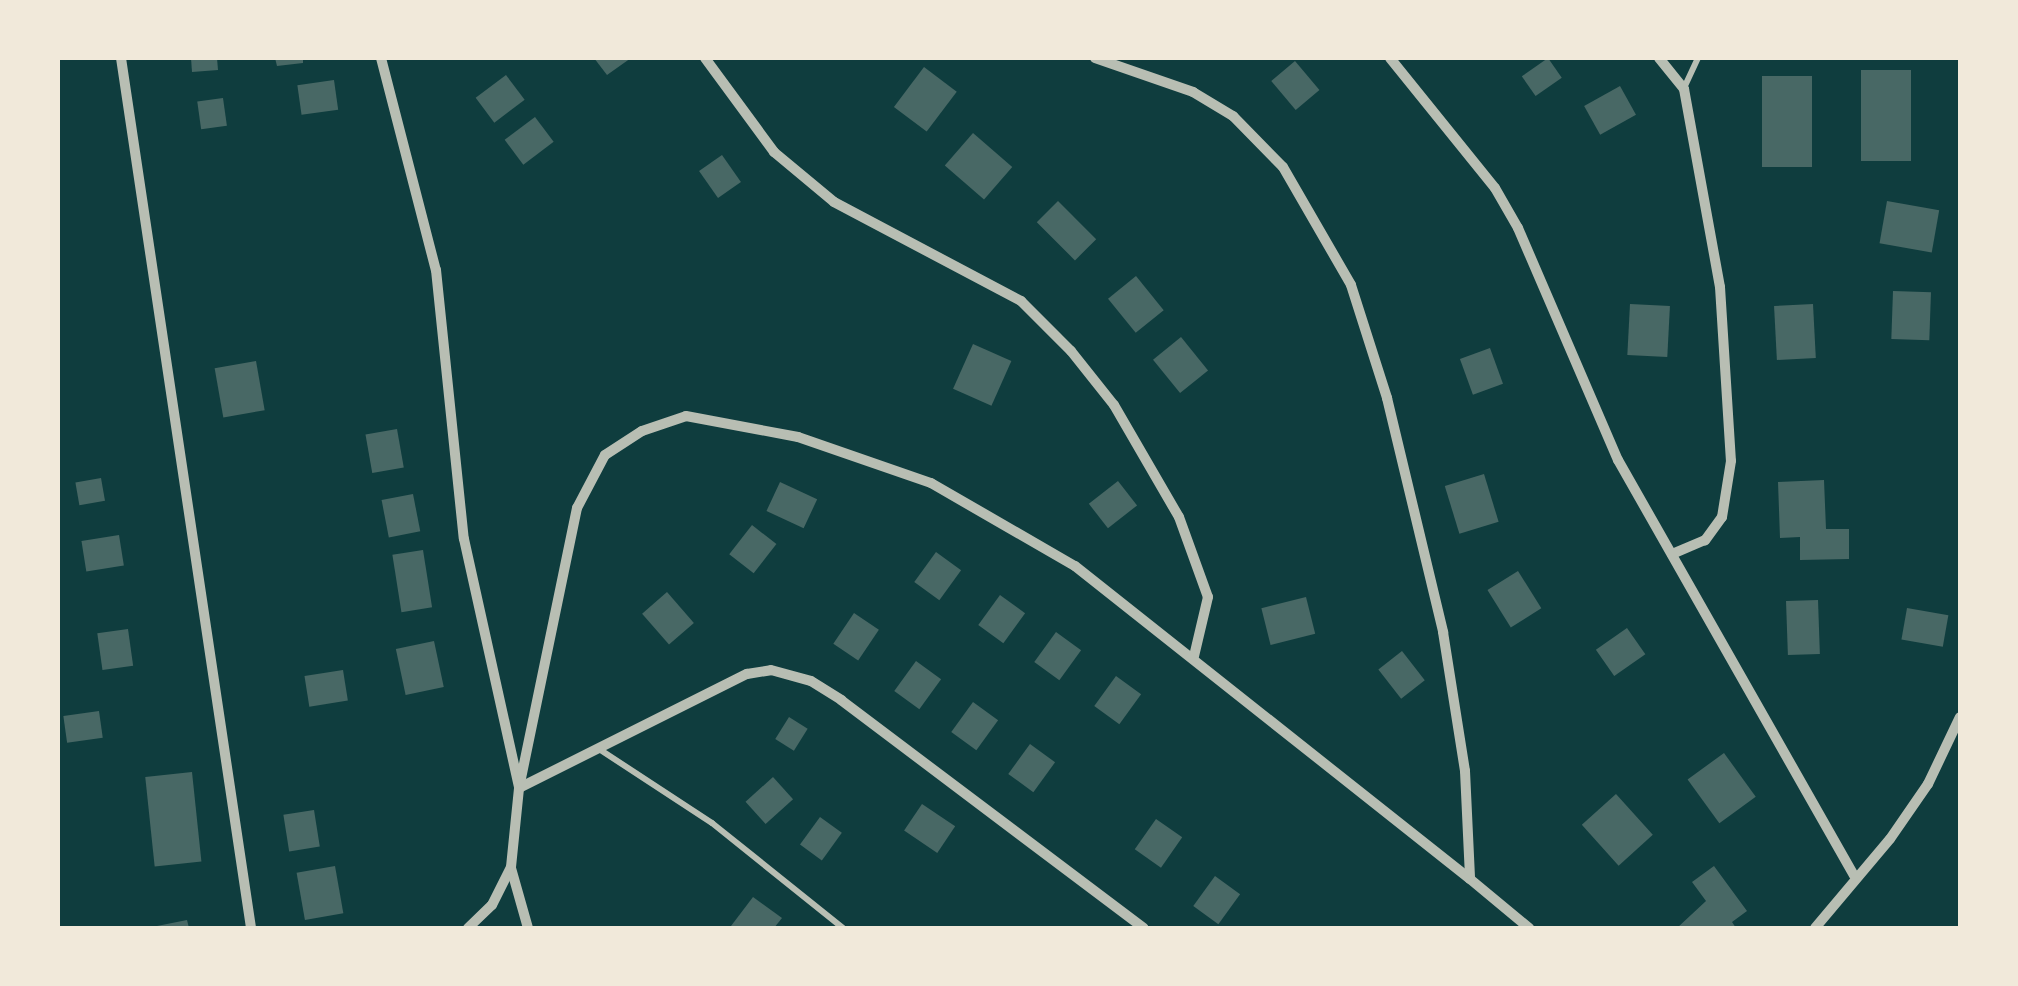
<!DOCTYPE html>
<style>
body{margin:0}
#map{position:relative;width:2018px;height:986px;overflow:hidden;background:#0f3d3e;font-family:"Playfair Display",serif}
div>[style]{position:absolute}
[style*='--x']{left:calc(var(--x)*1px);top:calc(var(--y)*1px);width:calc(var(--w)*1px);rotate:calc(var(--a)*1deg)}
.building>*{inset:0;background:#486865;transform-origin:0 0}
.service>*{height:6px;margin:-3px;padding:0 3px;transform-origin:3px;border-radius:3px;background:#b8beb3}
.minor>*{height:10px;margin:-5px;padding:0 5px;transform-origin:5px;border-radius:5px;background:#b8beb3}
span{translate:-50% -50%;white-space:nowrap;text-align:center;line-height:1.15;-webkit-text-stroke:10px #f1e9da;paint-order:stroke}
.frame{position:absolute;inset:0;border:60px solid #f1e9da;pointer-events:none}
</style>
<div id="map">
<div class="building">
<div style="clip-path:polygon(191px 58px,217px 58px,218px 70px,192px 72px)"></div>
<div style="clip-path:polygon(275px 58px,303px 58px,303px 63px,277px 66px)"></div>
<div style="clip-path:polygon(594px 58px,631px 58px,607px 75px)"></div>
<div style="left:1548px;top:58px;width:24px;height:32px;rotate:55deg"></div>
<div style="left:1295px;top:61px;width:38px;height:31px;rotate:50deg"></div>
<div style="left:924px;top:67px;width:41px;height:50px;rotate:37deg"></div>
<div style="left:1861px;top:70px;width:50px;height:91px"></div>
<div style="left:506px;top:75px;width:31px;height:38px;rotate:53deg"></div>
<div style="left:1762px;top:76px;width:50px;height:91px"></div>
<div style="left:334px;top:80px;width:30px;height:37px;rotate:82deg"></div>
<div style="left:1620px;top:86px;width:33px;height:41px;rotate:61deg"></div>
<div style="left:223px;top:98px;width:28px;height:26px;rotate:82deg"></div>
<div style="left:535px;top:117px;width:31px;height:38px;rotate:53deg"></div>
<div style="left:973px;top:133px;width:52px;height:43px;rotate:41deg"></div>
<div style="left:722px;top:155px;width:33px;height:28px;rotate:55deg"></div>
<div style="left:1058px;top:201px;width:54px;height:30px;rotate:45deg"></div>
<div style="left:1887px;top:201px;width:53px;height:43px;rotate:10deg"></div>
<div style="left:1136px;top:276px;width:44px;height:36px;rotate:51deg"></div>
<div style="left:1893px;top:291px;width:38px;height:48px;rotate:2deg"></div>
<div style="left:1630px;top:304px;width:40px;height:51px;rotate:3deg"></div>
<div style="left:1813px;top:304px;width:54px;height:39px;rotate:87deg"></div>
<div style="left:1181px;top:337px;width:43px;height:36px;rotate:51deg"></div>
<div style="left:973px;top:344px;width:42px;height:49px;rotate:24deg"></div>
<div style="left:1490px;top:348px;width:38px;height:32px;rotate:70deg"></div>
<div style="left:256px;top:361px;width:50px;height:42px;rotate:80deg"></div>
<div style="left:397px;top:429px;width:39px;height:32px;rotate:80deg"></div>
<div style="left:1484px;top:474px;width:50px;height:41px;rotate:73deg"></div>
<div style="left:101px;top:478px;width:23px;height:26px;rotate:80deg"></div>
<div style="clip-path:polygon(1824px 480px,1826px 529px,1849px 529px,1849px 559px,1800px 560px,1800px 537px,1780px 538px,1778px 482px)"></div>
<div style="left:1118px;top:481px;width:31px;height:37px;rotate:52deg"></div>
<div style="left:780px;top:482px;width:41px;height:32px;rotate:25deg"></div>
<div style="left:413px;top:494px;width:38px;height:32px;rotate:79deg"></div>
<div style="left:752px;top:525px;width:31px;height:37px;rotate:38deg"></div>
<div style="left:119px;top:535px;width:31px;height:38px;rotate:81deg"></div>
<div style="left:423px;top:550px;width:58px;height:31px;rotate:81deg"></div>
<div style="left:936px;top:552px;width:31px;height:37px;rotate:36deg"></div>
<div style="left:1518px;top:571px;width:44px;height:36px;rotate:58deg"></div>
<div style="left:667px;top:592px;width:41px;height:33px;rotate:49deg"></div>
<div style="left:1000px;top:595px;width:31px;height:37px;rotate:36deg"></div>
<div style="left:1306px;top:597px;width:38px;height:46px;rotate:76deg"></div>
<div style="left:1818px;top:600px;width:54px;height:32px;rotate:88deg"></div>
<div style="left:1907px;top:608px;width:42px;height:32px;rotate:10deg"></div>
<div style="left:854px;top:613px;width:30px;height:37px;rotate:34deg"></div>
<div style="left:1627px;top:628px;width:32px;height:38px;rotate:55deg"></div>
<div style="left:128px;top:629px;width:37px;height:31px;rotate:82deg"></div>
<div style="left:1056px;top:632px;width:31px;height:37px;rotate:36deg"></div>
<div style="left:434px;top:641px;width:47px;height:39px;rotate:78deg"></div>
<div style="left:1402px;top:651px;width:37px;height:30px;rotate:52deg"></div>
<div style="left:916px;top:661px;width:31px;height:37px;rotate:36deg"></div>
<div style="left:343px;top:670px;width:31px;height:39px;rotate:81deg"></div>
<div style="left:1116px;top:676px;width:31px;height:37px;rotate:36deg"></div>
<div style="left:973px;top:702px;width:31px;height:37px;rotate:36deg"></div>
<div style="left:99px;top:711px;width:27px;height:36px;rotate:82deg"></div>
<div style="left:789px;top:717px;width:22px;height:26px;rotate:32deg"></div>
<div style="left:1030px;top:744px;width:31px;height:37px;rotate:36deg"></div>
<div style="left:1724px;top:753px;width:54px;height:45px;rotate:54deg"></div>
<div style="left:192px;top:772px;width:90px;height:47px;rotate:84deg"></div>
<div style="left:773px;top:777px;width:30px;height:37px;rotate:48deg"></div>
<div style="left:1616px;top:794px;width:55px;height:46px;rotate:48deg"></div>
<div style="left:922px;top:804px;width:40px;height:32px;rotate:34deg"></div>
<div style="left:314px;top:810px;width:37px;height:31px;rotate:81deg"></div>
<div style="left:820px;top:817px;width:27px;height:34px;rotate:36deg"></div>
<div style="left:1156px;top:819px;width:32px;height:37px;rotate:35deg"></div>
<div style="left:335px;top:866px;width:48px;height:39px;rotate:80deg"></div>
<div style="clip-path:polygon(1714px 866px,1747px 911px,1732px 922px,1736px 928px,1677px 928px,1706px 901px,1692px 882px)"></div>
<div style="left:1215px;top:876px;width:31px;height:37px;rotate:36deg"></div>
<div style="clip-path:polygon(753px 897px,782px 918px,774px 928px,731px 926px)"></div>
<div style="clip-path:polygon(187px 920px,189px 928px,152px 928px,152px 927px)"></div>
</div>
<div class="service">
<div style="--x:1684;--y:88;--w:33;--a:-65"></div>
<div style="--x:599;--y:749;--w:135;--a:33.2"></div>
<div style="--x:712;--y:823;--w:168;--a:38.7"></div>
</div>
<div class="minor">
<div style="--x:121;--y:58;--w:880;--a:81.5"></div>
<div style="--x:381;--y:58;--w:219;--a:75.5"></div>
<div style="--x:436;--y:270;--w:270;--a:84.1"></div>
<div style="--x:464;--y:539;--w:255;--a:77.5"></div>
<div style="--x:519;--y:788;--w:255;--a:-26.6"></div>
<div style="--x:747;--y:674;--w:24;--a:-9"></div>
<div style="--x:771;--y:670;--w:41;--a:15.4"></div>
<div style="--x:811;--y:681;--w:36;--a:32"></div>
<div style="--x:841;--y:700;--w:379;--a:37"></div>
<div style="--x:705;--y:58;--w:117;--a:53.7"></div>
<div style="--x:774;--y:152;--w:78;--a:39.8"></div>
<div style="--x:834;--y:202;--w:212;--a:27.9"></div>
<div style="--x:1021;--y:301;--w:71;--a:45"></div>
<div style="--x:1071;--y:351;--w:69;--a:51.5"></div>
<div style="--x:1114;--y:405;--w:129;--a:59.9"></div>
<div style="--x:1179;--y:517;--w:85;--a:70.1"></div>
<div style="--x:1208;--y:597;--w:61;--a:103.3"></div>
<div style="--x:1095;--y:58;--w:104;--a:19.1"></div>
<div style="--x:1193;--y:92;--w:47;--a:31"></div>
<div style="--x:1233;--y:116;--w:71;--a:45.6"></div>
<div style="--x:1283;--y:167;--w:136;--a:60"></div>
<div style="--x:1351;--y:285;--w:119;--a:72.3"></div>
<div style="--x:1387;--y:398;--w:241;--a:76.5"></div>
<div style="--x:1443;--y:632;--w:141;--a:81"></div>
<div style="--x:1465;--y:771;--w:108;--a:87.3"></div>
<div style="--x:1470;--y:879;--w:77;--a:39.7"></div>
<div style="--x:1390;--y:58;--w:167;--a:51.1"></div>
<div style="--x:1495;--y:188;--w:46;--a:60.1"></div>
<div style="--x:1518;--y:228;--w:253;--a:66.7"></div>
<div style="--x:1618;--y:460;--w:478;--a:60.4"></div>
<div style="--x:1659;--y:58;--w:40;--a:51"></div>
<div style="--x:1684;--y:89;--w:201;--a:79.7"></div>
<div style="--x:1720;--y:287;--w:174;--a:86.4"></div>
<div style="--x:1731;--y:461;--w:57;--a:99.1"></div>
<div style="--x:1722;--y:517;--w:29;--a:126"></div>
<div style="--x:1705;--y:540;--w:36;--a:157"></div>
<div style="--x:511;--y:868;--w:62;--a:74.2"></div>
<div style="--x:468;--y:928;--w:33;--a:-44"></div>
<div style="--x:492;--y:905;--w:42;--a:-63.4"></div>
<div style="--x:511;--y:867;--w:79;--a:-84.2"></div>
<div style="--x:519;--y:788;--w:286;--a:-78.3"></div>
<div style="--x:577;--y:508;--w:60;--a:-62.2"></div>
<div style="--x:605;--y:455;--w:44;--a:-33"></div>
<div style="--x:642;--y:431;--w:46;--a:-18.8"></div>
<div style="--x:686;--y:416;--w:114;--a:10.6"></div>
<div style="--x:798;--y:437;--w:141;--a:19.1"></div>
<div style="--x:931;--y:483;--w:166;--a:30"></div>
<div style="--x:1075;--y:566;--w:504;--a:38.39"></div>
<div style="--x:1815;--y:928;--w:116;--a:-49.9"></div>
<div style="--x:1890;--y:839;--w:67;--a:-55.4"></div>
<div style="--x:1928;--y:784;--w:74;--a:-64.5"></div>
</div>
<div class="frame"></div>
</div>
